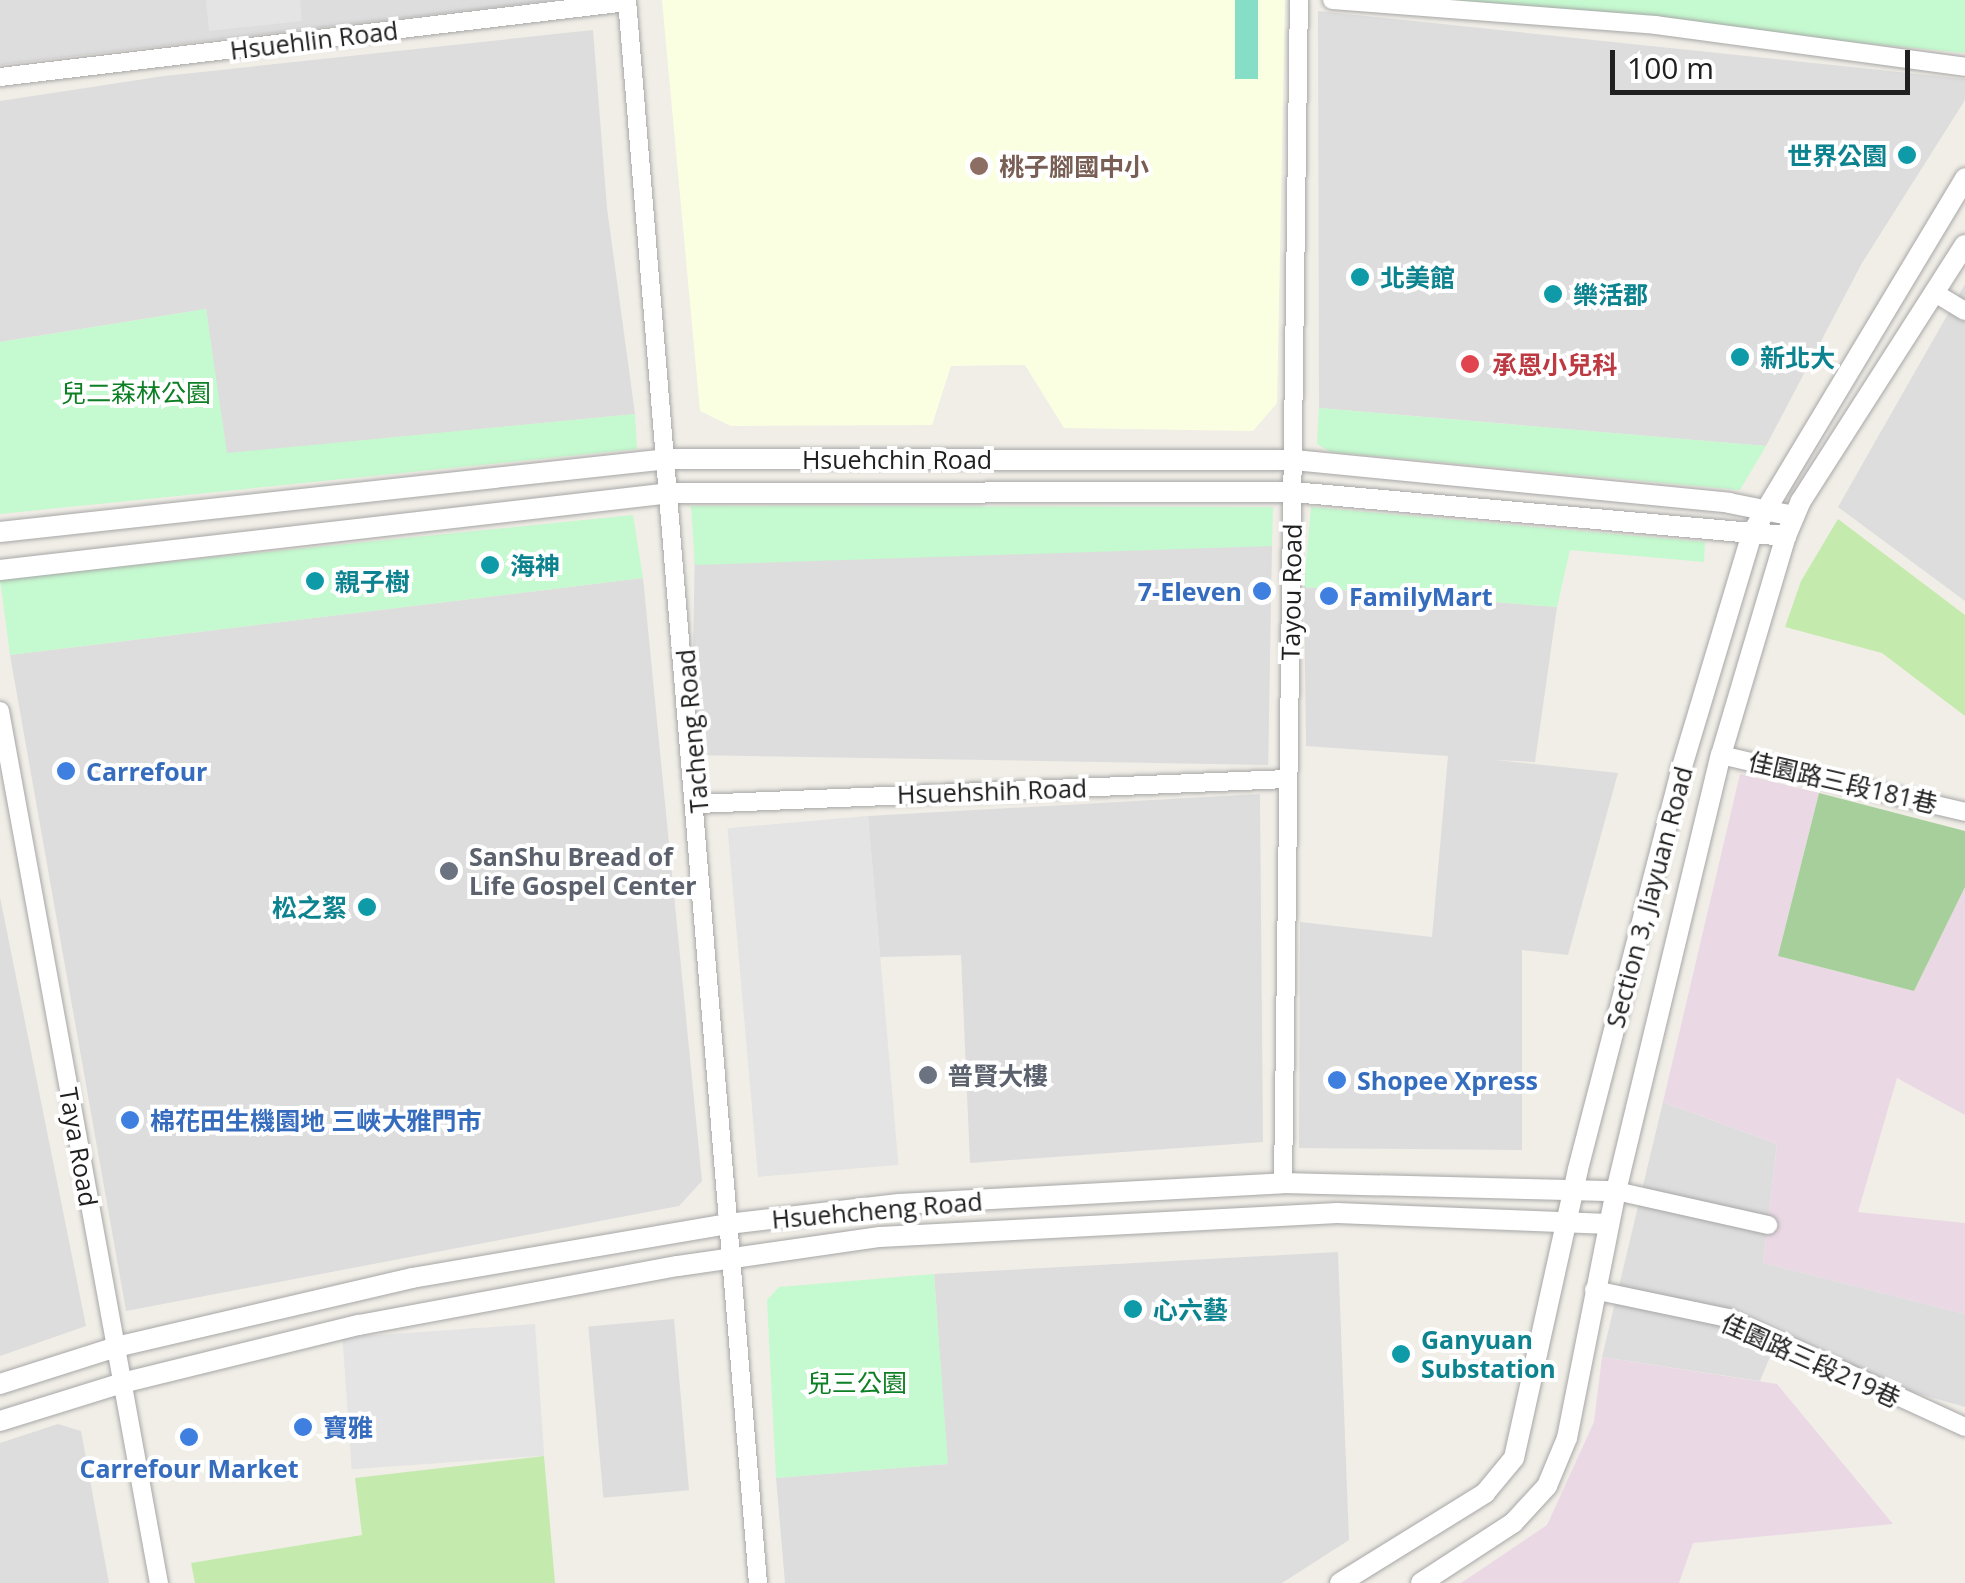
<!DOCTYPE html>
<meta charset="utf-8">
<style>
body{margin:0}
#map{position:relative;width:1965px;height:1583px;overflow:hidden;background:#f1eee7;font-family:"Open Sans","Noto Sans TC",sans-serif}
div>[style]{position:absolute}
[style*='--x']{left:calc(var(--x)*1px);top:calc(var(--y)*1px);width:calc(var(--w)*1px);rotate:calc(var(--a)*1deg)}
.residential>*{inset:0;background:#dedddd;transform-origin:0 0}
.industrial>*{inset:0;background:#ead9e5}
.education>*{inset:0;background:#fbffe2}
.grass>*{inset:0;background:#c5eaae}
.forest>*{inset:0;background:#a6cf9c}
.park>*{inset:0;background:#c5f9cf}
.pitch>*{inset:0;background:#86dec6;transform-origin:0 0}
.parking>*{inset:0;background:#e4e4e4;transform-origin:0 0}
.roads{filter:drop-shadow(0 0 2px #a7a7a7) drop-shadow(0 0 2px #a7a7a7)}
.minor>*{height:18px;margin:-9px;padding:0 9px;transform-origin:9px;border-radius:9px;background:#fff}
.tertiary>*{height:20px;margin:-10px;padding:0 10px;transform-origin:10px;border-radius:10px;background:#fff}
.dots>*{width:28px;height:28px;translate:-50% -50%;box-sizing:border-box;border:5px solid #fff;border-radius:50%}
span{translate:-50% -50%;white-space:nowrap;text-align:center;line-height:1.15;-webkit-text-stroke:8px #fff;paint-order:stroke}
.street-label{font-size:25px;color:#202020}
.culture-label{font-size:25px;color:#0d838f;font-weight:700}
.right{translate:-100% -50%;text-align:right}
.left{translate:0 -50%;text-align:left}
.education-label{font-size:25px;color:#785e54;font-weight:700}
.health-label{font-size:25px;color:#be3a42;font-weight:700}
.park-label{font-size:25px;color:#0d7f24}
.shop-label{font-size:25px;color:#366cbe;font-weight:700}
.worship-label{font-size:25px;color:#5b616d;font-weight:700}
.scale{position:absolute;left:1610px;top:50px;width:300px;height:45px;box-sizing:border-box;border:5px solid #202020;border-top:0;padding-left:12px;font-size:30px;line-height:35px;white-space:nowrap;color:#202020;-webkit-text-stroke:8px #fff;paint-order:stroke}
</style>
<div id="map">
<div class="residential">
<div style="clip-path:polygon(0 0,555px 0,0 65px)"></div>
<div style="clip-path:polygon(1318px 11px,1965px 79px,1965px 100px,1862px 263px,1766px 446px,1319px 408px)"></div>
<div style="clip-path:polygon(593px 30px,607px 208px,635px 414px,226px 454px,206px 309px,0 342px,0 101px,164px 76px)"></div>
<div style="clip-path:polygon(1965px 284px,1965px 601px,1838px 507px)"></div>
<div style="left:1272px;top:546px;width:219px;height:577px;rotate:91deg"></div>
<div style="clip-path:polygon(643px 578px,702px 1181px,679px 1206px,126px 1311px,10px 655px)"></div>
<div style="clip-path:polygon(1304px 587px,1557px 607px,1535px 762px,1495px 760px,1618px 773px,1568px 955px,1522px 950px,1522px 1150px,1299px 1148px,1300px 922px,1432px 937px,1448px 756px,1306px 746px)"></div>
<div style="clip-path:polygon(1260px 794px,1263px 1142px,970px 1163px,961px 955px,880px 957px,868px 816px)"></div>
<div style="clip-path:polygon(0 897px,86px 1326px,0 1356px)"></div>
<div style="clip-path:polygon(1663px 1102px,1777px 1144px,1763px 1263px,1965px 1314px,1965px 1407px,1772px 1352px,1760px 1381px,1602px 1357px)"></div>
<div style="clip-path:polygon(1338px 1252px,1349px 1540px,1282px 1583px,785px 1583px,776px 1478px,947px 1464px,934px 1274px)"></div>
<div style="left:674px;top:1319px;width:172px;height:86px;rotate:85deg"></div>
<div style="clip-path:polygon(58px 1424px,81px 1431px,109px 1583px,0 1583px,0 1443px)"></div>
</div>
<div class="industrial">
<div style="clip-path:polygon(1740px 774px,1819px 793px,1778px 956px,1914px 991px,1965px 887px,1965px 1115px,1897px 1078px,1858px 1212px,1965px 1223px,1965px 1314px,1763px 1263px,1777px 1144px,1663px 1102px)"></div>
<div style="clip-path:polygon(1602px 1357px,1777px 1384px,1893px 1524px,1693px 1543px,1679px 1583px,1461px 1583px,1547px 1525px,1594px 1422px)"></div>
</div>
<div class="education">
<div style="clip-path:polygon(662px 0,1285px 0,1277px 403px,1253px 431px,1064px 428px,1025px 365px,951px 366px,932px 425px,731px 426px,700px 411px)"></div>
</div>
<div class="grass">
<div style="clip-path:polygon(1838px 519px,1965px 615px,1965px 716px,1882px 653px,1785px 627px,1801px 581px)"></div>
<div style="clip-path:polygon(544px 1456px,555px 1583px,195px 1583px,191px 1563px,362px 1535px,355px 1478px)"></div>
</div>
<div class="forest">
<div style="clip-path:polygon(1819px 793px,1965px 831px,1965px 887px,1914px 991px,1778px 956px)"></div>
</div>
<div class="park">
<div style="clip-path:polygon(1425px 0,1965px 0,1965px 53px)"></div>
<div style="clip-path:polygon(206px 309px,227px 453px,635px 414px,637px 449px,0 514px,0 342px)"></div>
<div style="clip-path:polygon(1319px 408px,1495px 423px,1766px 446px,1740px 490px,1331px 452px,1317px 444px)"></div>
<div style="clip-path:polygon(691px 506px,1273px 507px,1272px 546px,695px 565px)"></div>
<div style="clip-path:polygon(1311px 507px,1705px 542px,1704px 562px,1570px 550px,1557px 607px,1304px 587px)"></div>
<div style="clip-path:polygon(633px 515px,643px 578px,10px 655px,0 579px)"></div>
<div style="clip-path:polygon(934px 1274px,948px 1464px,776px 1478px,767px 1300px,779px 1287px)"></div>
</div>
<div class="pitch">
<div style="left:1235px;top:0;width:23px;height:79px"></div>
</div>
<div class="parking">
<div style="clip-path:polygon(206px 0,300px 0,302px 21px,209px 31px)"></div>
<div style="left:868px;top:816px;width:350px;height:141px;rotate:85deg"></div>
<div style="left:535px;top:1324px;width:132px;height:193px;rotate:86deg"></div>
</div>
<div class="roads">
<div class="minor">
<div style="--x:627;--y:0;--w:1588;--a:85.27"></div>
<div style="--x:1332;--y:0;--w:325;--a:4.4"></div>
<div style="--x:1656;--y:25;--w:312;--a:7.7"></div>
<div style="--x:0;--y:77;--w:631;--a:-6.82"></div>
<div style="--x:1935;--y:293;--w:35;--a:31"></div>
<div style="--x:0;--y:711;--w:886;--a:79.67"></div>
<div style="--x:1721;--y:755;--w:251;--a:13.1"></div>
<div style="--x:698;--y:804;--w:589;--a:-2.43"></div>
<div style="--x:1283;--y:1183;--w:1183;--a:-89.23"></div>
<div style="--x:1616;--y:1191;--w:156;--a:12.6"></div>
<div style="--x:1594;--y:1290;--w:137;--a:11.8"></div>
<div style="--x:1728;--y:1318;--w:261;--a:24.7"></div>
</div>
<div class="tertiary">
<div style="--x:0;--y:532;--w:672;--a:-6.24"></div>
<div style="--x:668;--y:459;--w:626;--a:0.09"></div>
<div style="--x:1294;--y:460;--w:437;--a:5.6"></div>
<div style="--x:1729;--y:503;--w:66;--a:11.3"></div>
<div style="--x:0;--y:570;--w:675;--a:-6.55"></div>
<div style="--x:671;--y:493;--w:622;--a:-0.09"></div>
<div style="--x:1293;--y:492;--w:495;--a:5.1"></div>
<div style="--x:0;--y:1384;--w:122;--a:-17.7"></div>
<div style="--x:116;--y:1347;--w:304;--a:-13.1"></div>
<div style="--x:412;--y:1278;--w:321;--a:-9.7"></div>
<div style="--x:728;--y:1224;--w:172;--a:-6.7"></div>
<div style="--x:899;--y:1204;--w:385;--a:-3.1"></div>
<div style="--x:1283;--y:1183;--w:333;--a:1.4"></div>
<div style="--x:0;--y:1421;--w:128;--a:-17.3"></div>
<div style="--x:122;--y:1383;--w:244;--a:-13.8"></div>
<div style="--x:359;--y:1325;--w:324;--a:-10.5"></div>
<div style="--x:678;--y:1266;--w:204;--a:-8.2"></div>
<div style="--x:880;--y:1237;--w:458;--a:-3"></div>
<div style="--x:1337;--y:1213;--w:272;--a:2.3"></div>
<div style="--x:1340;--y:1583;--w:171;--a:-31.8"></div>
<div style="--x:1485;--y:1493;--w:45;--a:-50.4"></div>
<div style="--x:1514;--y:1458;--w:296;--a:-77.5"></div>
<div style="--x:1578;--y:1169;--w:412;--a:-75.5"></div>
<div style="--x:1681;--y:770;--w:247;--a:-73.3"></div>
<div style="--x:1752;--y:533;--w:414;--a:-59"></div>
<div style="--x:1421;--y:1583;--w:110;--a:-33.1"></div>
<div style="--x:1513;--y:1523;--w:50;--a:-47.4"></div>
<div style="--x:1547;--y:1486;--w:52;--a:-67.4"></div>
<div style="--x:1567;--y:1438;--w:252;--a:-78.8"></div>
<div style="--x:1616;--y:1191;--w:448;--a:-76.5"></div>
<div style="--x:1721;--y:755;--w:228;--a:-73.5"></div>
<div style="--x:1786;--y:536;--w:38;--a:-67"></div>
<div style="--x:1801;--y:501;--w:304;--a:-57.4"></div>
</div>
</div>
<div class="dots">
<div style="left:1907px;top:155px;background:#0f9aa8"></div>
<div style="left:979px;top:166px;background:#8d6e63"></div>
<div style="left:1360px;top:277px;background:#0f9aa8"></div>
<div style="left:1553px;top:294px;background:#0f9aa8"></div>
<div style="left:1740px;top:357px;background:#0f9aa8"></div>
<div style="left:1470px;top:364px;background:#e0444e"></div>
<div style="left:490px;top:565px;background:#0f9aa8"></div>
<div style="left:315px;top:581px;background:#0f9aa8"></div>
<div style="left:1262px;top:591px;background:#3f7fe0"></div>
<div style="left:1329px;top:596px;background:#3f7fe0"></div>
<div style="left:66px;top:771px;background:#3f7fe0"></div>
<div style="left:449px;top:871px;background:#6b7280"></div>
<div style="left:367px;top:907px;background:#0f9aa8"></div>
<div style="left:928px;top:1075px;background:#6b7280"></div>
<div style="left:1337px;top:1080px;background:#3f7fe0"></div>
<div style="left:130px;top:1120px;background:#3f7fe0"></div>
<div style="left:1133px;top:1309px;background:#0f9aa8"></div>
<div style="left:1401px;top:1354px;background:#0f9aa8"></div>
<div style="left:303px;top:1427px;background:#3f7fe0"></div>
<div style="left:189px;top:1437px;background:#3f7fe0"></div>
</div>
<div class="street-label">
<span style="left:314px;top:40px;rotate:-7deg">Hsuehlin Road</span>
<span style="left:897px;top:459px">Hsuehchin Road</span>
<span style="left:1291px;top:592px;rotate:-89deg">Tayou Road</span>
<span style="left:692px;top:731px;rotate:-95deg">Tacheng Road</span>
<span style="left:1843px;top:782px;rotate:13deg">佳園路三段181巷</span>
<span style="left:992px;top:791px;rotate:-2deg">Hsuehshih Road</span>
<span style="left:1649px;top:897px;rotate:-75deg">Section 3, Jiayuan Road</span>
<span style="left:79px;top:1147px;rotate:80deg">Taya Road</span>
<span style="left:877px;top:1210px;rotate:-5deg">Hsuehcheng Road</span>
<span style="left:1811px;top:1360px;rotate:24deg">佳園路三段219巷</span>
</div>
<div class="culture-label">
<span class="right" style="left:1887px;top:155px">世界公園</span>
<span class="left" style="left:1380px;top:277px">北美館</span>
<span class="left" style="left:1573px;top:294px">樂活郡</span>
<span class="left" style="left:1760px;top:357px">新北大</span>
<span class="left" style="left:510px;top:565px">海神</span>
<span class="left" style="left:335px;top:581px">親子樹</span>
<span class="right" style="left:347px;top:907px">松之絮</span>
<span class="left" style="left:1153px;top:1309px">心六藝</span>
<span class="left" style="left:1421px;top:1354px">Ganyuan<br>Substation</span>
</div>
<div class="education-label">
<span class="left" style="left:999px;top:166px">桃子腳國中小</span>
</div>
<div class="health-label">
<span class="left" style="left:1492px;top:364px">承恩小兒科</span>
</div>
<div class="park-label">
<span style="left:136px;top:392px">兒二森林公園</span>
<span style="left:857px;top:1382px">兒三公園</span>
</div>
<div class="shop-label">
<span class="right" style="left:1242px;top:591px">7-Eleven</span>
<span class="left" style="left:1349px;top:596px">FamilyMart</span>
<span class="left" style="left:86px;top:771px">Carrefour</span>
<span class="left" style="left:1357px;top:1080px">Shopee Xpress</span>
<span class="left" style="left:150px;top:1120px">棉花田生機園地 三峽大雅門市</span>
<span class="left" style="left:323px;top:1427px">寶雅</span>
<span style="left:189px;top:1468px">Carrefour Market</span>
</div>
<div class="worship-label">
<span class="left" style="left:469px;top:871px">SanShu Bread of<br>Life Gospel Center</span>
<span class="left" style="left:948px;top:1075px">普賢大樓</span>
</div>
<div class="scale">100 m</div>
</div>
